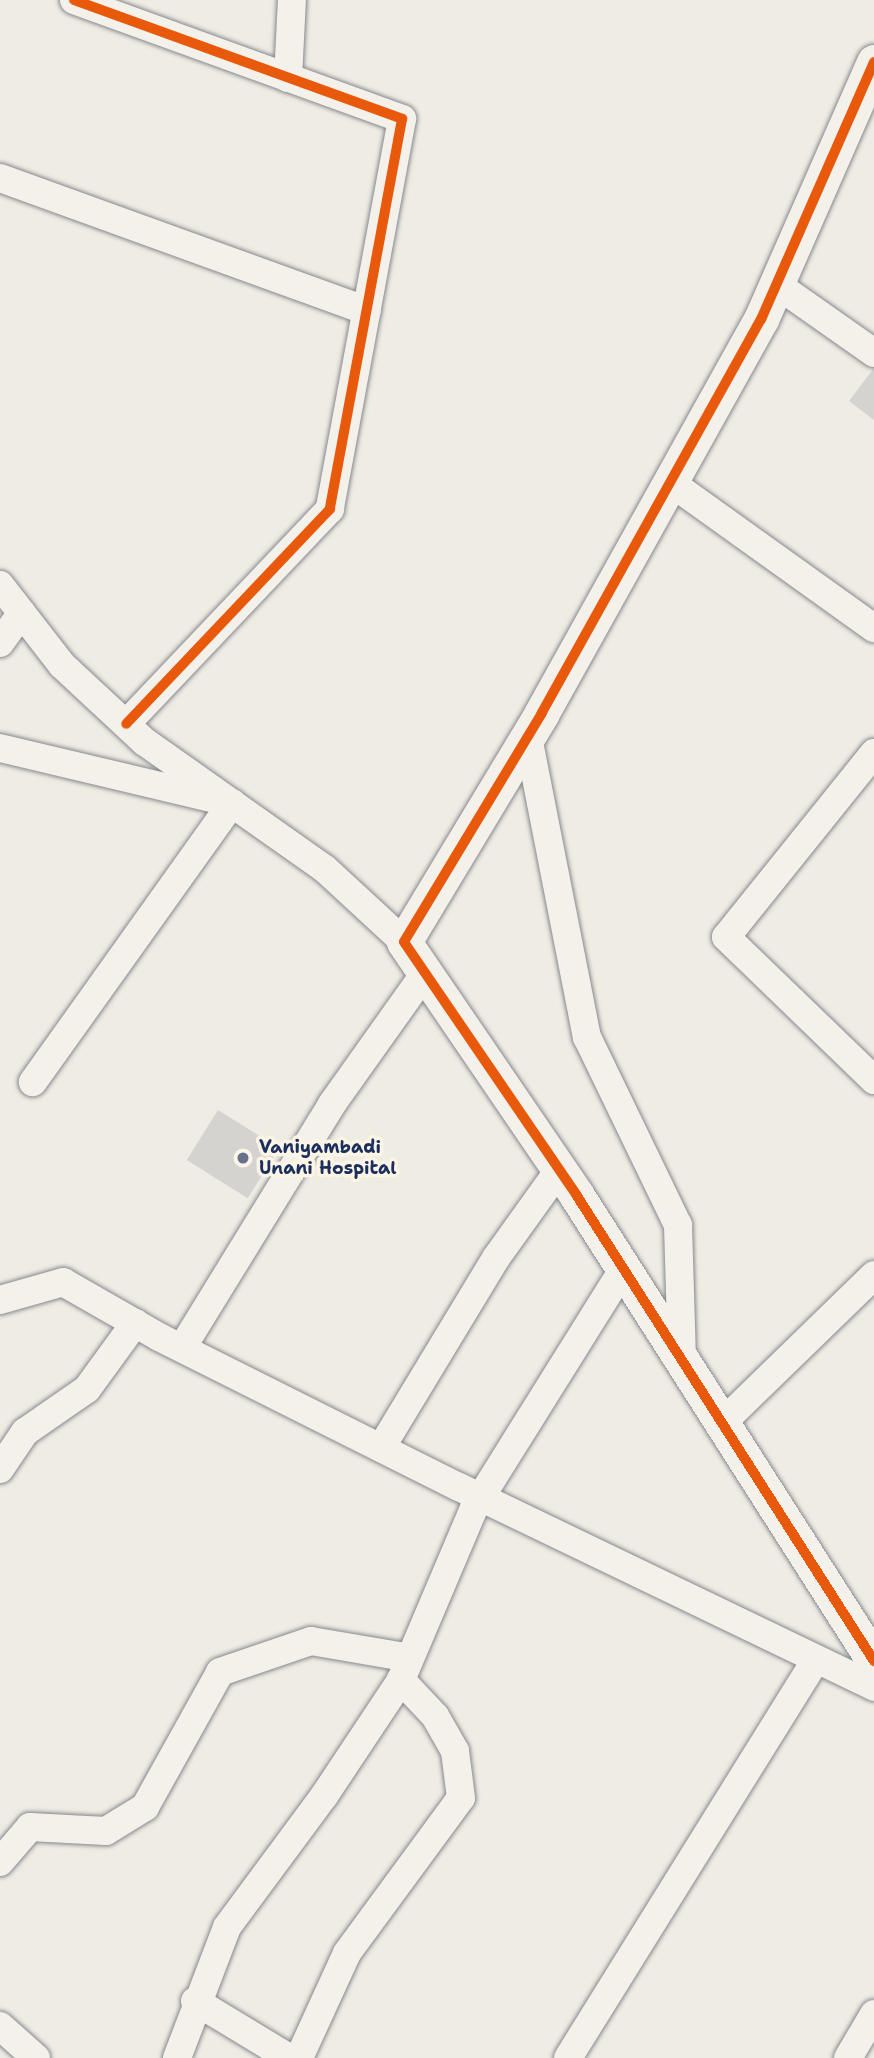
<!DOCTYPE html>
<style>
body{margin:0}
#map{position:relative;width:874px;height:2058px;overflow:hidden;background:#efece4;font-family:"Shantell Sans",sans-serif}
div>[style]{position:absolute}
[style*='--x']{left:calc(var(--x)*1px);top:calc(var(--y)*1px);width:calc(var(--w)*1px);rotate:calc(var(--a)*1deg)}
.building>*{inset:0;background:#d5d3d0;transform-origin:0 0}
.roads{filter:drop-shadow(0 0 2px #86898e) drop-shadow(0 0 2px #86898e)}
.minor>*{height:28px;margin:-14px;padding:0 14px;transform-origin:14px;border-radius:14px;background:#f4f1eb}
.tertiary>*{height:35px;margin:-17.5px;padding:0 17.5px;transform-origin:17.5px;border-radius:17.5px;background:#f4f1eb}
.cycleway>*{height:10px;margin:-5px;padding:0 5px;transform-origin:5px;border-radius:5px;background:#e8590c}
.dots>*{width:19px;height:19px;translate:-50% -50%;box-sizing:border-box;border:4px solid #fcf5e5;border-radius:50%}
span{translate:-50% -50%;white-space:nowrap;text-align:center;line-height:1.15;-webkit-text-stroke:7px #fcf5e5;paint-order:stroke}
.poi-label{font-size:18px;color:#1b2f5e;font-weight:700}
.left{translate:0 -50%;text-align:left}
</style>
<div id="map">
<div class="building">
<div style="clip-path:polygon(874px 368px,874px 420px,849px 401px)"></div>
<div style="left:218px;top:1110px;width:72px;height:59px;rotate:32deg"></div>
</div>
<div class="roads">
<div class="minor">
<div style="--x:74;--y:0;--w:349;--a:19.9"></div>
<div style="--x:402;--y:119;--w:397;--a:100.5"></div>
<div style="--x:330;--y:509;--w:296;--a:133.5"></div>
<div style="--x:288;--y:78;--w:78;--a:-87.1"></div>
<div style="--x:0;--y:178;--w:390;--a:19.9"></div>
<div style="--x:776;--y:284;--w:120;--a:35.1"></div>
<div style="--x:670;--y:482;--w:251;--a:35.6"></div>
<div style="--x:0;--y:585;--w:101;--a:52.2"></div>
<div style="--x:62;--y:665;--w:113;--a:42.9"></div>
<div style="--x:145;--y:742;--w:220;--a:35.2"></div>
<div style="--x:325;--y:869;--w:108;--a:42.7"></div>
<div style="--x:0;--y:643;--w:37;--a:-54"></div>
<div style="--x:528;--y:737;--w:306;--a:78.9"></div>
<div style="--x:587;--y:1037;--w:209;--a:64.2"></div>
<div style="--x:678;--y:1225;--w:137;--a:88.3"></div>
<div style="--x:0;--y:748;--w:238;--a:13.3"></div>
<div style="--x:232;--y:803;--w:343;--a:125.5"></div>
<div style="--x:874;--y:753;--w:236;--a:128.8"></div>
<div style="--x:726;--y:937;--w:206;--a:44"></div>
<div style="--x:0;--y:1300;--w:66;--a:-15.9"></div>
<div style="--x:63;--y:1282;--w:111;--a:29.8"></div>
<div style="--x:159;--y:1337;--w:335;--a:26.6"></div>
<div style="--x:459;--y:1487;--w:461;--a:25.7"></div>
<div style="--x:182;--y:1348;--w:286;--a:-58.4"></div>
<div style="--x:332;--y:1104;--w:161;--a:-54.6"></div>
<div style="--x:720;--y:1425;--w:215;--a:-44.2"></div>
<div style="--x:381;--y:1448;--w:222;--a:-58.8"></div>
<div style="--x:496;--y:1258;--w:108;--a:-54.4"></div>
<div style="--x:0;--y:1469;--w:45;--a:-56"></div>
<div style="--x:25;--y:1432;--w:75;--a:-34.7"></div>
<div style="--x:87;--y:1389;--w:82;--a:-54"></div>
<div style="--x:0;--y:1862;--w:46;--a:-49.4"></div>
<div style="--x:30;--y:1827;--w:76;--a:3"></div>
<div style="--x:106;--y:1831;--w:46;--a:-31.6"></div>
<div style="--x:145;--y:1807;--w:154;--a:-60.9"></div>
<div style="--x:220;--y:1672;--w:96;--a:-18.8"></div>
<div style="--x:311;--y:1641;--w:100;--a:9.7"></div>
<div style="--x:195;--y:2001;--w:110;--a:31.2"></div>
<div style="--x:0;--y:2026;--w:48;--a:41.6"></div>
<div style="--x:177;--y:2058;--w:140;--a:-69.1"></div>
<div style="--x:227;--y:1927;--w:163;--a:-53.5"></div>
<div style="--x:324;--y:1796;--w:139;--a:-56.4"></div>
<div style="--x:401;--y:1680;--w:187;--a:-67"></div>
<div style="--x:474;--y:1508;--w:281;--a:-58"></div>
<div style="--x:299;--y:2058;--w:115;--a:-65.4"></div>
<div style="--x:347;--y:1953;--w:192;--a:-53.7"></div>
<div style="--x:461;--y:1798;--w:47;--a:-97.3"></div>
<div style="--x:455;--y:1751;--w:40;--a:-119.7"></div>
<div style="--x:435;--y:1716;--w:50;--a:-133.4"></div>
<div style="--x:568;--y:2058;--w:469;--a:-58.1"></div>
<div style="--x:848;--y:2058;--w:51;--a:-59.4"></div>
</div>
<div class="tertiary">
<div style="--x:874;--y:62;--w:281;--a:113.7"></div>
<div style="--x:761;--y:319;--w:451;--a:119.1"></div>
<div style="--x:542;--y:713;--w:267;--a:121.1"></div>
<div style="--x:404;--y:942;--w:307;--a:55.7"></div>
<div style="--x:577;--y:1196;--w:552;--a:57.43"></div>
</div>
</div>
<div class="cycleway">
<div style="--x:74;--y:0;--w:349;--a:19.9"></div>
<div style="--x:402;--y:119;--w:397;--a:100.5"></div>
<div style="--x:330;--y:509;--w:296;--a:133.5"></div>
<div style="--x:874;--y:62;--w:281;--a:113.7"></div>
<div style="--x:761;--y:319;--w:451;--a:119.1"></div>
<div style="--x:542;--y:713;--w:267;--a:121.1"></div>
<div style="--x:404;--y:942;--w:307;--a:55.7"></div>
<div style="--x:577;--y:1196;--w:552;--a:57.43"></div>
</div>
<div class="dots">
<div style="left:243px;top:1158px;background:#65718d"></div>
</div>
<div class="poi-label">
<span class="left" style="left:259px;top:1158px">Vaniyambadi<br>Unani Hospital</span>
</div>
</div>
